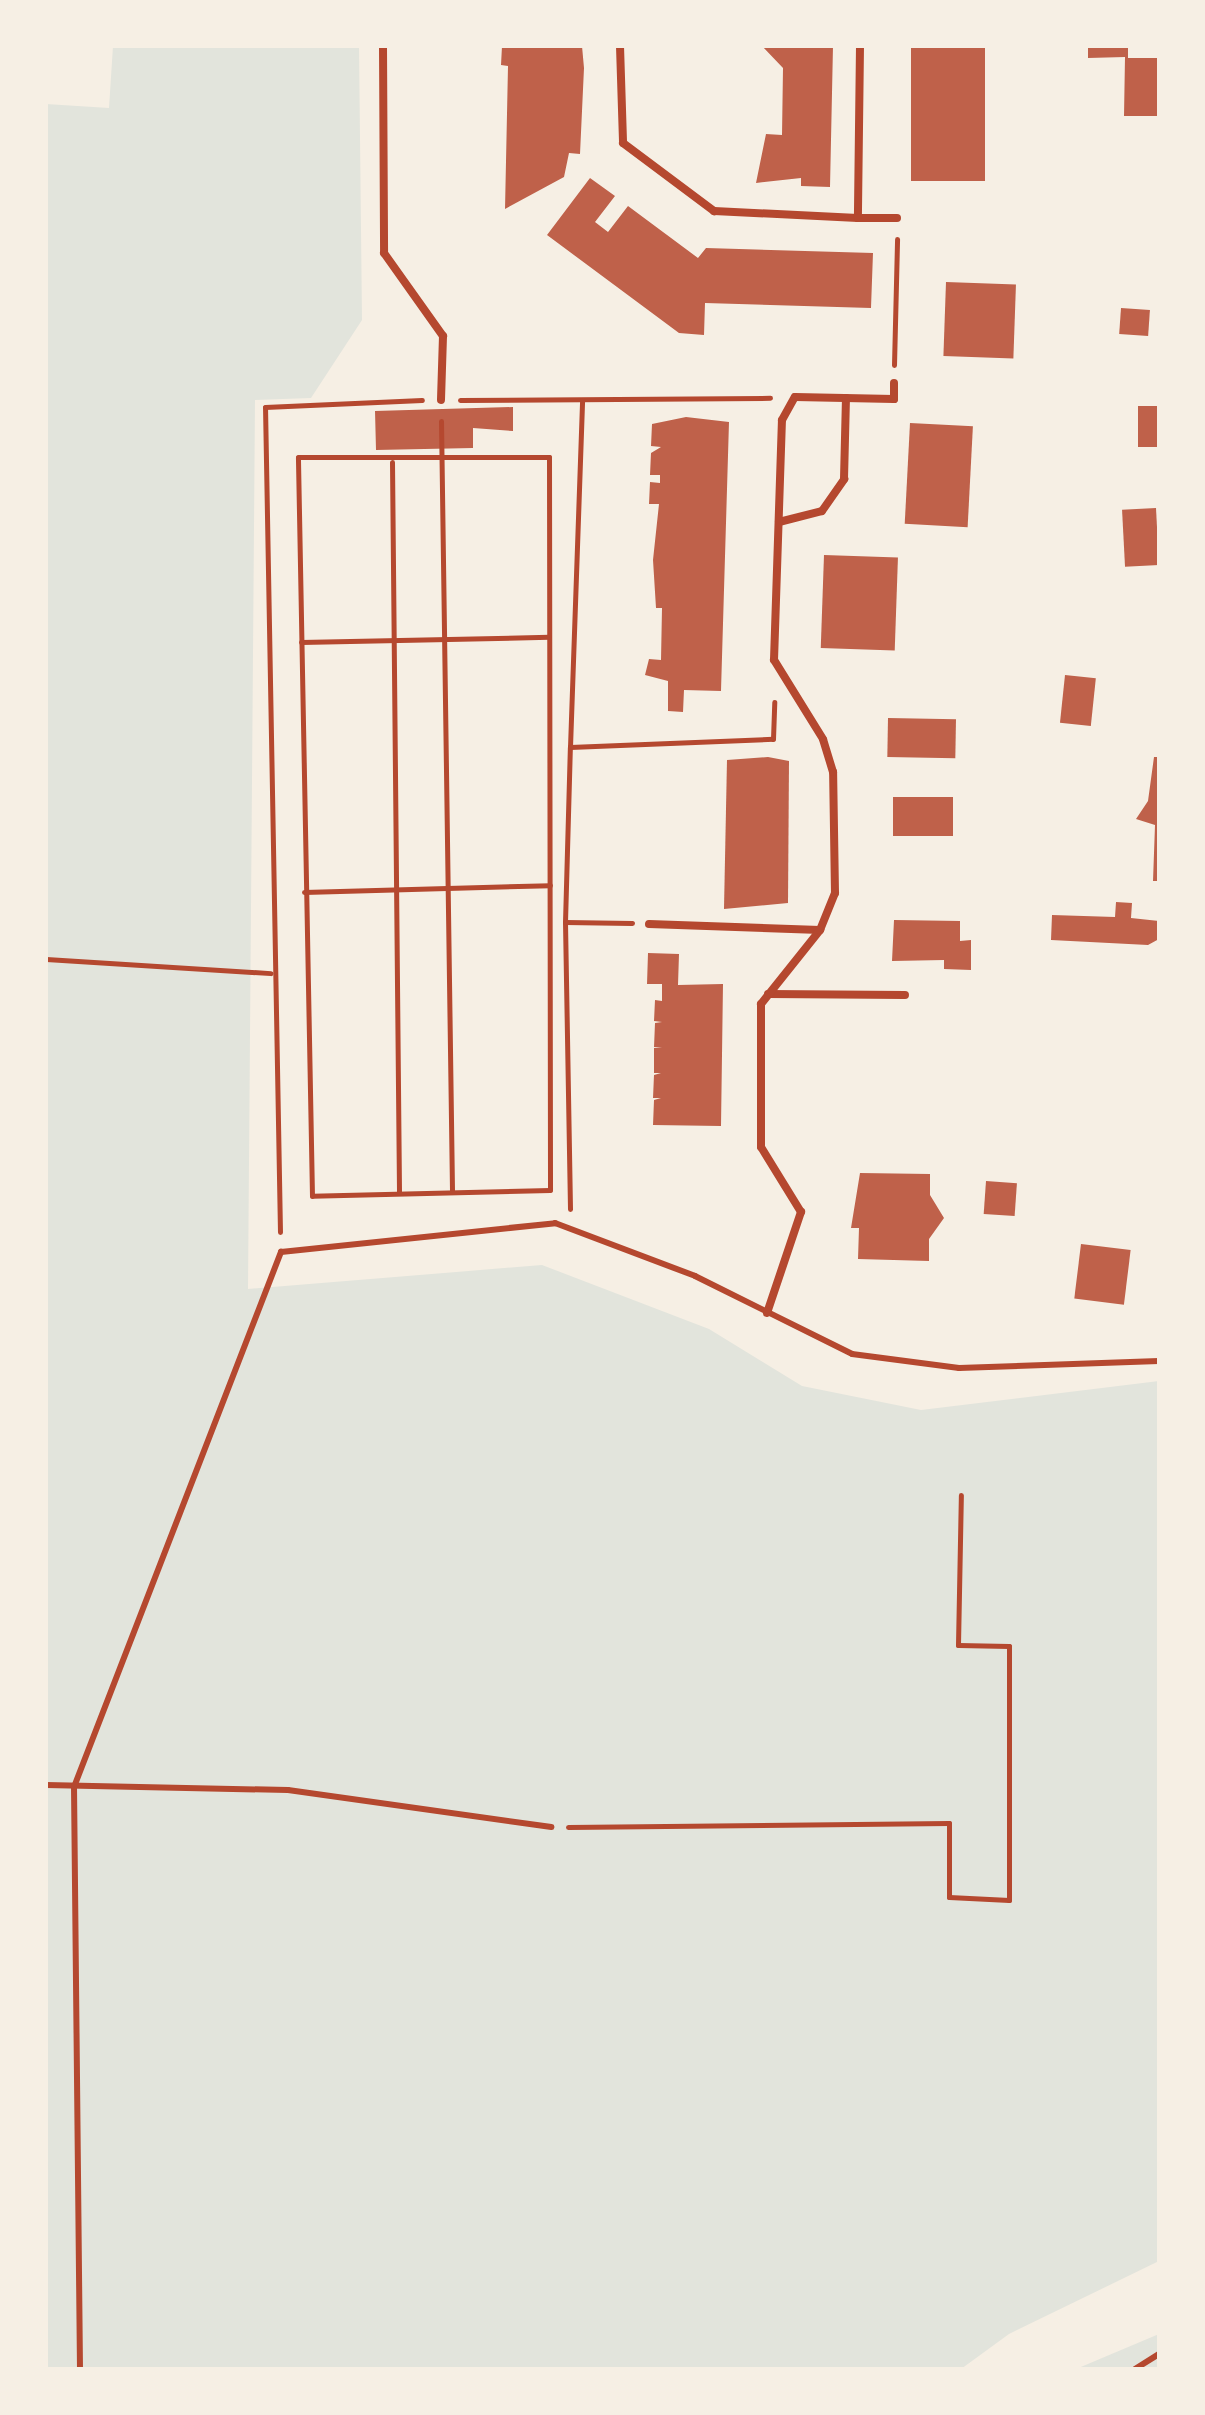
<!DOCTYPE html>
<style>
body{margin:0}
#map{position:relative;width:1205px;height:2415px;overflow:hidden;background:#f6efe4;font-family:Roboto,sans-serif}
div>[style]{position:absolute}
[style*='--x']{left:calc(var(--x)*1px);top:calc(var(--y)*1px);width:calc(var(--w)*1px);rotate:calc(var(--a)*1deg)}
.green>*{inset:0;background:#e2e4dc}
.building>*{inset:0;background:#bf614a;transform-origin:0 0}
.path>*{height:5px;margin:-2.5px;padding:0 2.5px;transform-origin:2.5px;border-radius:2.5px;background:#b5482f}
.service>*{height:6px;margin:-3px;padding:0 3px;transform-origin:3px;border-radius:3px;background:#b5482f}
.minor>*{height:8px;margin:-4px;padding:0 4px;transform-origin:4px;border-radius:4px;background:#b5482f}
span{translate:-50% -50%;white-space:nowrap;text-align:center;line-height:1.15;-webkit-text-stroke:6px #f6efe4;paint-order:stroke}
.frame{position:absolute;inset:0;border:48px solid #f6efe4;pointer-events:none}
</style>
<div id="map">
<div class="green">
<div style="clip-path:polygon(113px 46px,359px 46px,362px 320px,311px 398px,255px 400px,248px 1289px,542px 1265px,709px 1329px,802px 1386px,921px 1410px,1159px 1381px,1159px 2261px,1009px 2334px,961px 2369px,46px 2369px,46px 104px,109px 108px)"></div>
<div style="clip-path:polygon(1159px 2334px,1159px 2369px,1076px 2369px)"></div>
</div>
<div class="building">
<div style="clip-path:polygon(502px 46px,582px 46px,584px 68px,580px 154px,569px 153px,564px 177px,505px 209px,508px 66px,501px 65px)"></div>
<div style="clip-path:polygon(762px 46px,833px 46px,830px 187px,801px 186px,801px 178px,756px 183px,766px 134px,782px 135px,783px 68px)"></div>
<div style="left:911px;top:46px;width:74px;height:135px"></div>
<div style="clip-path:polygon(1088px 46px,1128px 46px,1128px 58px,1159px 58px,1159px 116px,1124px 116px,1125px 57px,1088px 58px)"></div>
<div style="clip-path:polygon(590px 178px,615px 196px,595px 222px,608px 232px,628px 206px,698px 258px,706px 248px,873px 253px,871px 308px,705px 303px,704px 335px,679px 333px,547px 235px)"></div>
<div style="left:946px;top:282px;width:70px;height:74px;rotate:2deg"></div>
<div style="left:1121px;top:308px;width:29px;height:26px;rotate:4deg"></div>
<div style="left:1138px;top:406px;width:21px;height:41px"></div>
<div style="clip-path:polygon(513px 407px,513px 431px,473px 428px,473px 448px,376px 450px,375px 411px)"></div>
<div style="clip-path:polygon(686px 417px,729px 422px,721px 691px,684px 690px,683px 712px,668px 711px,668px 681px,645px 675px,649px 659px,661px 660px,662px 608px,656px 608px,653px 560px,659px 504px,649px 504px,650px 482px,660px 483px,660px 475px,650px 475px,651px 453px,661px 447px,651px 446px,652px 424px)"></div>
<div style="left:910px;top:423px;width:63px;height:101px;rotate:3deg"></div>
<div style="left:1156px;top:508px;width:57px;height:34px;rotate:87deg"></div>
<div style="left:824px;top:555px;width:74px;height:93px;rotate:2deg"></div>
<div style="left:1065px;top:675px;width:31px;height:48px;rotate:6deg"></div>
<div style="left:888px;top:718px;width:68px;height:39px;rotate:1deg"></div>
<div style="clip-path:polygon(768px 757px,789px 761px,788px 903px,724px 909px,727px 760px)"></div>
<div style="clip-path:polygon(1154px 757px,1159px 757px,1159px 881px,1153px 881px,1155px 825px,1136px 819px,1148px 801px)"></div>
<div style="left:893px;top:797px;width:60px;height:39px"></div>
<div style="clip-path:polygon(1116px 902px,1132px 903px,1131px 918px,1159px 921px,1159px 939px,1148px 945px,1051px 940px,1052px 915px,1115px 917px)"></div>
<div style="clip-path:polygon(894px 920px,960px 921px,960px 941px,971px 940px,971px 970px,944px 969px,944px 960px,892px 961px)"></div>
<div style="clip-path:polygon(648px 953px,679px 954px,678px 985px,723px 984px,721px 1126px,653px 1125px,654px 1100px,661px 1098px,653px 1098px,654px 1075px,661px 1073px,654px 1073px,654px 1048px,662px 1047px,654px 1047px,655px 1023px,662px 1022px,654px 1021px,655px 1000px,662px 1001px,662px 984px,647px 984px)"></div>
<div style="clip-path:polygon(860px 1173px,930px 1174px,930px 1195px,944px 1218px,929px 1239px,929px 1261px,858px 1259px,859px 1228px,851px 1228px)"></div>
<div style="left:986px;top:1181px;width:31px;height:33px;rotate:4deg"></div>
<div style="left:1081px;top:1244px;width:50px;height:55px;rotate:7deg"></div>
</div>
<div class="path">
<div style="--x:894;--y:365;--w:126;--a:-88.6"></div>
<div style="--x:460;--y:400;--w:310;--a:-0.4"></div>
<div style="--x:441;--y:421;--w:770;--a:89.18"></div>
<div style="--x:298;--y:457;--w:251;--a:0"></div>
<div style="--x:549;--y:457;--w:733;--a:89.92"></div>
<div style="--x:550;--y:1190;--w:238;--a:178.6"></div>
<div style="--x:312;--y:1196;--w:739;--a:-91.09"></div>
<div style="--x:392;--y:462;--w:731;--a:89.45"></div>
<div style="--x:301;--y:642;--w:248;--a:-1.2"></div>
<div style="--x:570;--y:747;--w:347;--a:-88"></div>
<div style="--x:304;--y:892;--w:246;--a:-1.6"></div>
<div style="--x:565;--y:922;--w:287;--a:89"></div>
<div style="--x:632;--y:923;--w:67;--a:-179.1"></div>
<div style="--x:565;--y:922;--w:175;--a:-88.4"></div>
<div style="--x:570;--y:747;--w:203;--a:-2.3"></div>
<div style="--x:773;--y:739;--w:37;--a:-88"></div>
<div style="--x:46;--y:959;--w:225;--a:3.6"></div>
<div style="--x:280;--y:1232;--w:825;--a:-91.04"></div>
<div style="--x:265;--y:407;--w:157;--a:-2.6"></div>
<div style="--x:568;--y:1827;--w:381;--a:-0.6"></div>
<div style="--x:949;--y:1823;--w:74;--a:90"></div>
<div style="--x:949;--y:1897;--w:60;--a:2.9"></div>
<div style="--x:1009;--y:1900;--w:254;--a:-90"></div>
<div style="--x:1009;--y:1646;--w:51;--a:-178.9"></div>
<div style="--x:958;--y:1645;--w:150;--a:-88.9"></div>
</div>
<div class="service">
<div style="--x:46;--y:1785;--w:242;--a:1.2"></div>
<div style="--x:288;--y:1790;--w:266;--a:8"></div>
<div style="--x:80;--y:2369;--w:582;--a:-90.59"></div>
<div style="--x:74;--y:1787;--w:574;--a:-68.85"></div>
<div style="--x:281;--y:1252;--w:276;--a:-6"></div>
<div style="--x:555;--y:1223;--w:150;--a:20.7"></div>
<div style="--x:695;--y:1276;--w:175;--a:26.4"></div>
<div style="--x:852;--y:1354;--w:108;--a:7.5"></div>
<div style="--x:959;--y:1368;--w:200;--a:-2"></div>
<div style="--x:1135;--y:2369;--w:28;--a:-32"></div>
</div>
<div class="minor">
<div style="--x:383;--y:46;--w:207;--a:89.7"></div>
<div style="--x:384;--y:253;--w:102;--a:54.6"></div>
<div style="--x:443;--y:336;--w:64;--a:91.8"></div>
<div style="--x:620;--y:46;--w:97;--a:88.2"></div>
<div style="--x:623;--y:143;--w:114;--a:36.8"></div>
<div style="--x:714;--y:211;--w:144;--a:2.8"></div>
<div style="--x:860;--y:46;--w:172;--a:90.7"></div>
<div style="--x:858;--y:218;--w:39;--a:0"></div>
<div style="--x:779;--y:522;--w:44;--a:-14.3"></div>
<div style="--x:822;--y:511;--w:39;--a:-55"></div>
<div style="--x:844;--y:479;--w:81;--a:-88.6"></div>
<div style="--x:649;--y:924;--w:171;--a:2"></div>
<div style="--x:768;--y:994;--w:137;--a:0.4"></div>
<div style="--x:767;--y:1313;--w:107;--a:-71.4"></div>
<div style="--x:801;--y:1212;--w:76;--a:-121.6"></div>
<div style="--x:761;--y:1147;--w:143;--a:-90"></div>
<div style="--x:761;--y:1004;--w:95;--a:-51.4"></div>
<div style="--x:820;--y:930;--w:40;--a:-68"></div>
<div style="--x:835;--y:893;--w:121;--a:-90.9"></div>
<div style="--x:833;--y:772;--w:34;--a:-107"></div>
<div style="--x:823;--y:739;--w:93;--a:-121.8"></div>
<div style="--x:774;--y:660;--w:240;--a:-88.1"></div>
<div style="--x:782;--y:420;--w:26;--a:-61"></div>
<div style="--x:795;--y:397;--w:99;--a:1.2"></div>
<div style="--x:894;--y:399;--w:16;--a:-90"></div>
</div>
<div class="frame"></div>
</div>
